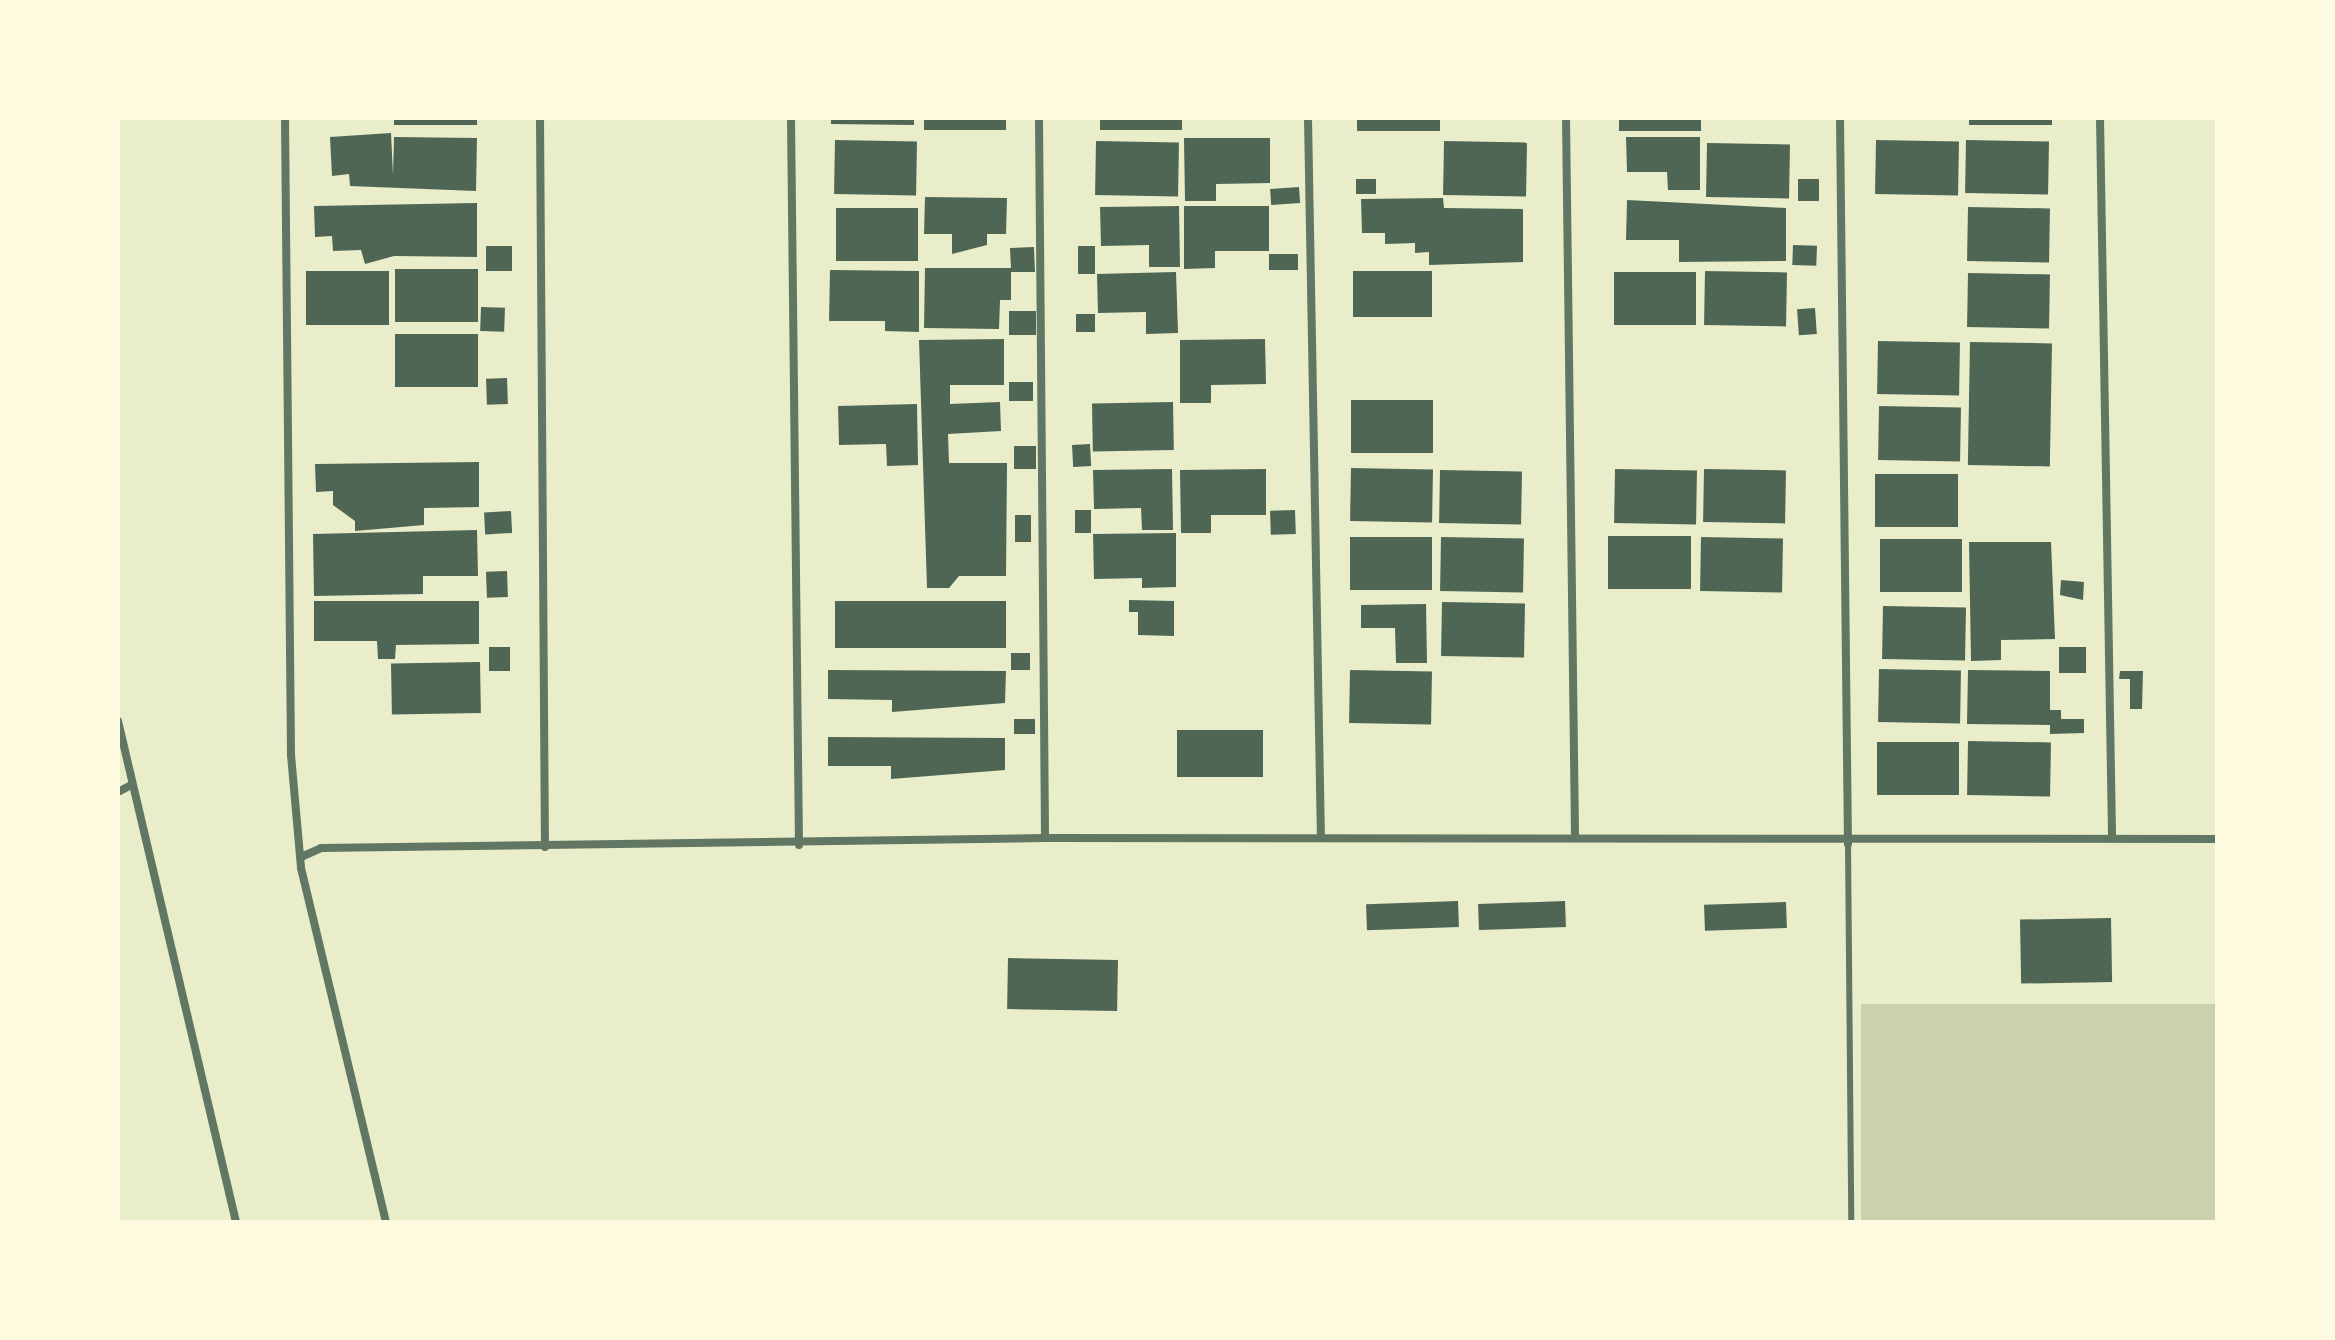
<!DOCTYPE html>
<style>
body{margin:0}
#map{position:relative;width:2335px;height:1340px;overflow:hidden;background:#e9edc9;font-family:Karla,sans-serif}
div>[style]{position:absolute}
[style*='--x']{left:calc(var(--x)*1px);top:calc(var(--y)*1px);width:calc(var(--w)*1px);rotate:calc(var(--a)*1deg)}
.green>*{inset:0;background:#cad2ad;transform-origin:0 0}
.building>*{inset:0;background:#4f6655;transform-origin:0 0}
.service>*{height:6px;margin:-3px;padding:0 3px;transform-origin:3px;border-radius:3px;background:#617663}
.minor>*{height:8px;margin:-4px;padding:0 4px;transform-origin:4px;border-radius:4px;background:#617663}
span{translate:-50% -50%;white-space:nowrap;text-align:center;line-height:1.15;-webkit-text-stroke:6px #fefae0;paint-order:stroke}
.frame{position:absolute;inset:0;border:120px solid #fefae0;pointer-events:none}
</style>
<div id="map">
<div class="green">
<div style="left:2217px;top:1004px;width:218px;height:356px;rotate:90deg"></div>
</div>
<div class="building">
<div style="left:394px;top:118px;width:83px;height:7px"></div>
<div style="clip-path:polygon(831px 118px,914px 118px,914px 125px,831px 124px)"></div>
<div style="left:924px;top:118px;width:82px;height:12px"></div>
<div style="left:1100px;top:118px;width:82px;height:12px"></div>
<div style="left:1357px;top:118px;width:83px;height:13px"></div>
<div style="left:1619px;top:118px;width:82px;height:13px"></div>
<div style="left:1969px;top:118px;width:83px;height:7px"></div>
<div style="clip-path:polygon(391px 133px,393px 175px,394px 137px,477px 138px,476px 191px,350px 186px,349px 174px,332px 176px,330px 137px)"></div>
<div style="clip-path:polygon(1626px 137px,1700px 137px,1700px 190px,1668px 190px,1667px 172px,1627px 172px)"></div>
<div style="clip-path:polygon(1184px 138px,1270px 138px,1270px 183px,1216px 184px,1216px 201px,1185px 201px)"></div>
<div style="left:835px;top:140px;width:82px;height:54px;rotate:1deg"></div>
<div style="left:1876px;top:140px;width:83px;height:54px;rotate:1deg"></div>
<div style="left:1966px;top:140px;width:83px;height:53px;rotate:1deg"></div>
<div style="left:1096px;top:141px;width:83px;height:54px;rotate:1deg"></div>
<div style="left:1444px;top:141px;width:83px;height:54px;rotate:1deg"></div>
<div style="left:1707px;top:143px;width:83px;height:54px;rotate:1deg"></div>
<div style="left:1356px;top:179px;width:20px;height:15px"></div>
<div style="left:1798px;top:179px;width:21px;height:22px"></div>
<div style="left:1299px;top:187px;width:16px;height:29px;rotate:86deg"></div>
<div style="clip-path:polygon(925px 197px,1007px 198px,1006px 234px,987px 234px,987px 245px,952px 254px,952px 234px,924px 234px)"></div>
<div style="clip-path:polygon(1443px 198px,1444px 208px,1523px 209px,1523px 262px,1429px 265px,1429px 252px,1415px 253px,1415px 243px,1385px 244px,1385px 233px,1362px 233px,1361px 199px)"></div>
<div style="clip-path:polygon(1627px 200px,1786px 208px,1786px 261px,1679px 262px,1679px 240px,1626px 240px)"></div>
<div style="clip-path:polygon(477px 203px,477px 257px,394px 256px,365px 264px,361px 250px,333px 251px,332px 236px,315px 237px,314px 206px)"></div>
<div style="clip-path:polygon(1179px 206px,1180px 267px,1149px 267px,1149px 245px,1101px 246px,1100px 207px)"></div>
<div style="clip-path:polygon(1184px 206px,1269px 206px,1269px 251px,1215px 251px,1215px 268px,1184px 269px)"></div>
<div style="left:1968px;top:207px;width:82px;height:54px;rotate:1deg"></div>
<div style="left:836px;top:208px;width:82px;height:53px"></div>
<div style="left:1793px;top:245px;width:24px;height:20px;rotate:2deg"></div>
<div style="left:512px;top:246px;width:25px;height:26px;rotate:90deg"></div>
<div style="left:1078px;top:246px;width:17px;height:28px"></div>
<div style="clip-path:polygon(1034px 247px,1035px 272px,1011px 272px,1011px 300px,1000px 300px,999px 329px,924px 328px,925px 268px,1011px 268px,1010px 248px)"></div>
<div style="left:1269px;top:254px;width:29px;height:16px"></div>
<div style="left:395px;top:269px;width:83px;height:53px"></div>
<div style="clip-path:polygon(830px 270px,919px 271px,919px 332px,885px 331px,885px 321px,829px 321px)"></div>
<div style="left:306px;top:271px;width:83px;height:54px"></div>
<div style="left:1353px;top:271px;width:79px;height:46px"></div>
<div style="left:1705px;top:271px;width:82px;height:54px;rotate:1deg"></div>
<div style="clip-path:polygon(1176px 272px,1178px 333px,1146px 334px,1146px 312px,1098px 313px,1097px 274px)"></div>
<div style="left:1614px;top:272px;width:82px;height:53px"></div>
<div style="left:1968px;top:273px;width:82px;height:54px;rotate:1deg"></div>
<div style="left:481px;top:307px;width:24px;height:24px;rotate:2deg"></div>
<div style="left:1815px;top:308px;width:26px;height:18px;rotate:86deg"></div>
<div style="left:1009px;top:311px;width:27px;height:24px"></div>
<div style="left:1095px;top:314px;width:18px;height:19px;rotate:90deg"></div>
<div style="left:395px;top:334px;width:83px;height:53px"></div>
<div style="clip-path:polygon(1004px 339px,1004px 385px,950px 385px,950px 404px,1000px 402px,1001px 431px,948px 434px,949px 463px,1007px 463px,1006px 576px,959px 576px,949px 588px,927px 588px,919px 340px)"></div>
<div style="clip-path:polygon(1265px 339px,1266px 384px,1211px 385px,1211px 403px,1180px 403px,1180px 340px)"></div>
<div style="left:1878px;top:341px;width:82px;height:53px;rotate:1deg"></div>
<div style="left:1970px;top:342px;width:82px;height:123px;rotate:1deg"></div>
<div style="left:507px;top:378px;width:26px;height:21px;rotate:88deg"></div>
<div style="left:1033px;top:382px;width:19px;height:24px;rotate:90deg"></div>
<div style="left:1351px;top:400px;width:82px;height:53px"></div>
<div style="left:1173px;top:402px;width:48px;height:81px;rotate:89deg"></div>
<div style="clip-path:polygon(917px 404px,918px 465px,887px 466px,886px 444px,839px 445px,838px 406px)"></div>
<div style="left:1879px;top:406px;width:82px;height:54px;rotate:1deg"></div>
<div style="left:1090px;top:444px;width:22px;height:18px;rotate:87deg"></div>
<div style="left:1014px;top:446px;width:22px;height:23px"></div>
<div style="clip-path:polygon(479px 462px,479px 507px,424px 508px,424px 525px,355px 531px,355px 521px,333px 505px,333px 491px,316px 492px,315px 464px)"></div>
<div style="left:1351px;top:468px;width:82px;height:53px;rotate:1deg"></div>
<div style="clip-path:polygon(1172px 469px,1173px 530px,1142px 530px,1141px 508px,1094px 509px,1093px 470px)"></div>
<div style="clip-path:polygon(1266px 469px,1266px 515px,1211px 515px,1211px 533px,1181px 533px,1180px 470px)"></div>
<div style="left:1615px;top:469px;width:82px;height:54px;rotate:1deg"></div>
<div style="left:1704px;top:469px;width:82px;height:53px;rotate:1deg"></div>
<div style="left:1440px;top:470px;width:82px;height:53px;rotate:1deg"></div>
<div style="left:1875px;top:474px;width:83px;height:53px"></div>
<div style="left:1075px;top:510px;width:16px;height:23px"></div>
<div style="left:1295px;top:510px;width:24px;height:25px;rotate:88deg"></div>
<div style="left:511px;top:511px;width:22px;height:27px;rotate:87deg"></div>
<div style="left:1015px;top:515px;width:16px;height:27px"></div>
<div style="clip-path:polygon(477px 530px,478px 576px,423px 576px,423px 594px,314px 596px,313px 534px)"></div>
<div style="clip-path:polygon(1176px 533px,1176px 587px,1142px 588px,1142px 578px,1094px 579px,1093px 534px)"></div>
<div style="left:1608px;top:536px;width:83px;height:53px"></div>
<div style="left:1350px;top:537px;width:82px;height:53px"></div>
<div style="left:1441px;top:537px;width:83px;height:54px;rotate:1deg"></div>
<div style="left:1701px;top:537px;width:82px;height:54px;rotate:1deg"></div>
<div style="left:1880px;top:539px;width:82px;height:53px"></div>
<div style="clip-path:polygon(1969px 542px,2051px 542px,2055px 639px,2001px 640px,2001px 660px,1971px 661px)"></div>
<div style="left:507px;top:571px;width:26px;height:21px;rotate:88deg"></div>
<div style="clip-path:polygon(2061px 580px,2084px 582px,2083px 600px,2060px 595px)"></div>
<div style="clip-path:polygon(1129px 600px,1174px 601px,1174px 636px,1138px 635px,1138px 612px,1129px 612px)"></div>
<div style="clip-path:polygon(314px 601px,479px 601px,479px 644px,396px 645px,395px 659px,378px 659px,377px 641px,314px 641px)"></div>
<div style="left:1006px;top:601px;width:47px;height:171px;rotate:90deg"></div>
<div style="left:1442px;top:602px;width:83px;height:54px;rotate:1deg"></div>
<div style="clip-path:polygon(1426px 604px,1427px 663px,1396px 663px,1395px 628px,1361px 628px,1361px 605px)"></div>
<div style="left:1883px;top:606px;width:83px;height:53px;rotate:1deg"></div>
<div style="left:510px;top:647px;width:24px;height:21px;rotate:90deg"></div>
<div style="left:2059px;top:647px;width:27px;height:26px"></div>
<div style="left:1011px;top:653px;width:19px;height:17px"></div>
<div style="left:480px;top:662px;width:51px;height:89px;rotate:89deg"></div>
<div style="left:1879px;top:669px;width:82px;height:53px;rotate:1deg"></div>
<div style="clip-path:polygon(828px 670px,1006px 671px,1005px 703px,892px 712px,892px 700px,828px 699px)"></div>
<div style="left:1350px;top:670px;width:82px;height:53px;rotate:1deg"></div>
<div style="clip-path:polygon(1968px 670px,2050px 671px,2050px 710px,2061px 710px,2061px 719px,2084px 719px,2084px 733px,2050px 734px,2050px 725px,1967px 724px)"></div>
<div style="clip-path:polygon(2120px 671px,2143px 671px,2142px 709px,2130px 709px,2130px 679px,2119px 679px)"></div>
<div style="left:1014px;top:719px;width:21px;height:15px"></div>
<div style="left:1263px;top:730px;width:47px;height:86px;rotate:90deg"></div>
<div style="clip-path:polygon(828px 737px,1005px 738px,1005px 770px,891px 779px,891px 766px,828px 766px)"></div>
<div style="left:1968px;top:741px;width:83px;height:54px;rotate:1deg"></div>
<div style="left:1877px;top:742px;width:82px;height:53px"></div>
<div style="left:1458px;top:901px;width:26px;height:92px;rotate:88deg"></div>
<div style="left:1565px;top:901px;width:26px;height:87px;rotate:88deg"></div>
<div style="left:1786px;top:902px;width:26px;height:82px;rotate:88deg"></div>
<div style="left:2111px;top:918px;width:64px;height:91px;rotate:89deg"></div>
<div style="left:1008px;top:958px;width:110px;height:51px;rotate:1deg"></div>
</div>
<div class="service">
<div style="--x:1848;--y:844;--w:378;--a:89.5"></div>
</div>
<div class="minor">
<div style="--x:285;--y:118;--w:637;--a:89.46"></div>
<div style="--x:291;--y:755;--w:113;--a:84.9"></div>
<div style="--x:301;--y:868;--w:364;--a:76.5"></div>
<div style="--x:540;--y:118;--w:729;--a:89.61"></div>
<div style="--x:791;--y:118;--w:727;--a:89.37"></div>
<div style="--x:1039;--y:118;--w:720;--a:89.52"></div>
<div style="--x:1308;--y:118;--w:720;--a:88.97"></div>
<div style="--x:1566;--y:118;--w:720;--a:89.28"></div>
<div style="--x:1840;--y:118;--w:726;--a:89.37"></div>
<div style="--x:2100;--y:118;--w:719;--a:89.04"></div>
<div style="--x:118;--y:721;--w:515;--a:76.75"></div>
<div style="--x:118;--y:792;--w:15;--a:-28"></div>
<div style="--x:301;--y:857;--w:22;--a:-24"></div>
<div style="--x:321;--y:848;--w:724;--a:-0.79"></div>
<div style="--x:1045;--y:838;--w:1172;--a:0.05"></div>
</div>
<div class="frame"></div>
</div>
